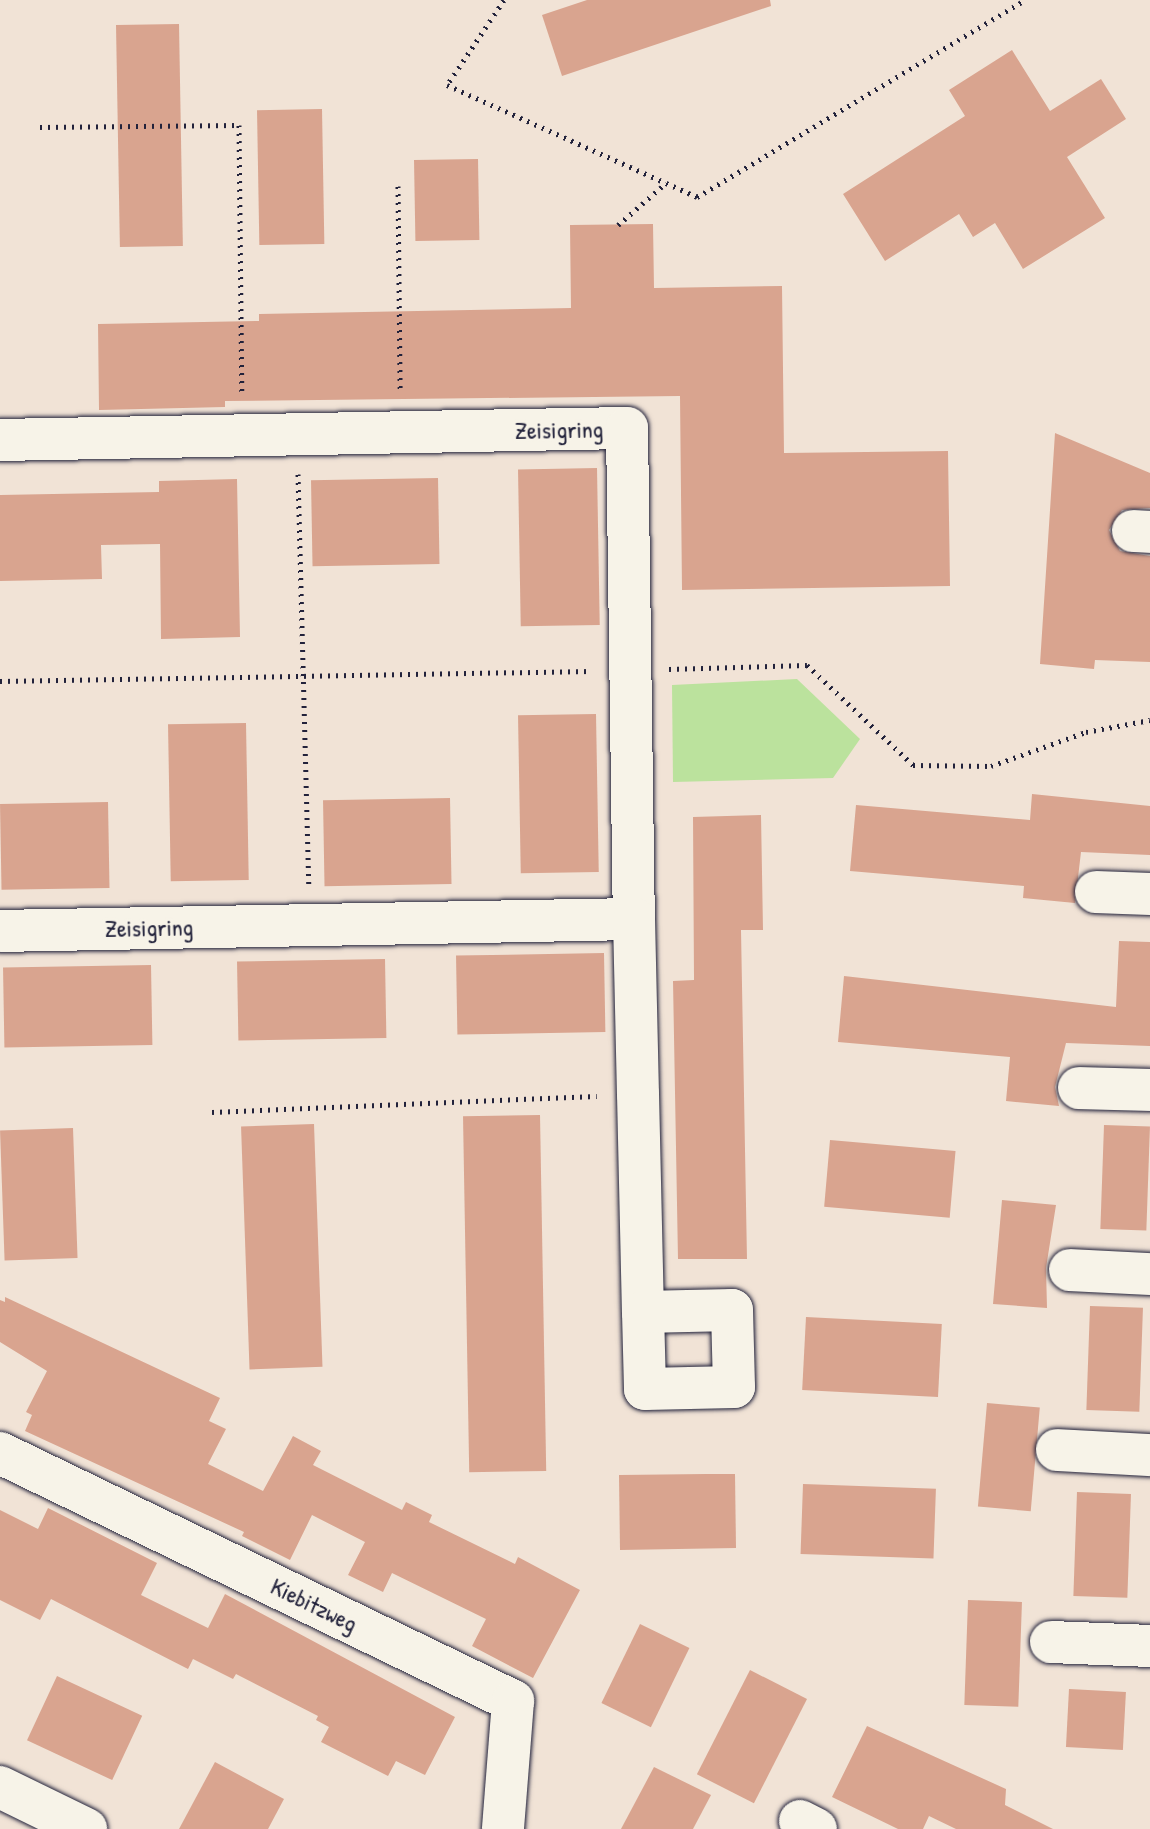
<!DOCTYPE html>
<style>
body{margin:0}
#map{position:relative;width:1150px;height:1829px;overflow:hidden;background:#f1e3d6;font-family:"Patrick Hand",sans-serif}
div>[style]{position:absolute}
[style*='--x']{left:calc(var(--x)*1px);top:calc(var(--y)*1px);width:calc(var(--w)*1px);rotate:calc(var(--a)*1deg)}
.green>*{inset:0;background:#bbe29d}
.building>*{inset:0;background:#d9a48f;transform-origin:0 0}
.path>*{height:5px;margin-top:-2.5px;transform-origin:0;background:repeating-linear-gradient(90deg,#22223b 0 2px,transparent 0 8px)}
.roads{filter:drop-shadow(0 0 2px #22223b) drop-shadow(0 0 2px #22223b)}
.minor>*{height:42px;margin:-21px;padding:0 21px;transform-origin:21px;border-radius:21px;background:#f7f3e8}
span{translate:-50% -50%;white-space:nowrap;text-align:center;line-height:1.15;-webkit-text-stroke:6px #f7f3e8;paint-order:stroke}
.street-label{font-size:24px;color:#22223b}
</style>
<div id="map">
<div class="green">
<div style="clip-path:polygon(797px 679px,860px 739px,833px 778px,673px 782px,672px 685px)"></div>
</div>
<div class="building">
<div style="clip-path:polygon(587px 0,770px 0,771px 6px,562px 76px,542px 15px)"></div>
<div style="left:179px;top:24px;width:222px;height:63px;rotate:89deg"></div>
<div style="clip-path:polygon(1012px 50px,1050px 111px,1101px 79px,1126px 119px,1067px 157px,1105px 218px,1023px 269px,995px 223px,973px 237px,959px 214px,885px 261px,843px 194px,965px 116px,949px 90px)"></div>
<div style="left:322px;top:109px;width:135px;height:65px;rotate:89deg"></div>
<div style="left:478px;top:159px;width:81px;height:64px;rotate:89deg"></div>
<div style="clip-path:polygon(653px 224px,654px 288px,782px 286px,784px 453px,948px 451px,950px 586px,682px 590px,680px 396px,225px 401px,225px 407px,99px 410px,98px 324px,259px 321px,259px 314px,571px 308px,570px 225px)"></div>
<div style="clip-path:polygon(1055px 433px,1150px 473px,1150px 508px,1122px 510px,1109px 530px,1120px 551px,1150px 556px,1150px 662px,1095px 660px,1094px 669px,1040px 664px)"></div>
<div style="left:597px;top:468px;width:157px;height:79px;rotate:89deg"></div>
<div style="left:438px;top:478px;width:86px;height:127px;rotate:89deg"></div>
<div style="clip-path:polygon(237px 479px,240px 637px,161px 639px,160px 544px,101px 545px,102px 579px,0 581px,0 495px,159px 492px,159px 481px)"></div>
<div style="left:596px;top:714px;width:158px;height:78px;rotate:89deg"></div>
<div style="left:246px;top:723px;width:157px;height:78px;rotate:89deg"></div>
<div style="clip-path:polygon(1032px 794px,1150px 806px,1150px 855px,1081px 852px,1075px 903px,1023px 898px,1024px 886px,850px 871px,856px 805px,1030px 820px)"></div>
<div style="left:450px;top:798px;width:86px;height:127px;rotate:89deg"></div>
<div style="left:108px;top:802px;width:86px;height:108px;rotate:89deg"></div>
<div style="clip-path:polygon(761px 815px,763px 930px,741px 930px,747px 1259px,678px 1259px,673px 981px,694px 980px,693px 817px)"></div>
<div style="clip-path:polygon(1119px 941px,1150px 942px,1150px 1046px,1066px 1043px,1055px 1087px,1059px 1106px,1006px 1101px,1010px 1057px,838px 1042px,844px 976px,1116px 1007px)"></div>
<div style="left:604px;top:953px;width:79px;height:148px;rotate:89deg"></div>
<div style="left:385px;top:959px;width:79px;height:148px;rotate:89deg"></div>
<div style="left:151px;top:965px;width:80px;height:148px;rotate:89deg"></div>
<div style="left:540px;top:1115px;width:356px;height:77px;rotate:89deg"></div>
<div style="left:314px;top:1124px;width:243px;height:73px;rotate:88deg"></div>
<div style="left:1104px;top:1125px;width:46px;height:104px;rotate:2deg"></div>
<div style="left:73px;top:1128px;width:130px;height:73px;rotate:88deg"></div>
<div style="left:830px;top:1140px;width:126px;height:67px;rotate:5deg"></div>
<div style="clip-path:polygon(1002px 1200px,1056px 1205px,1046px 1268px,1047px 1308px,993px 1304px)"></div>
<div style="clip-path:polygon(5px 1297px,220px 1398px,209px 1421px,226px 1429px,208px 1464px,263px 1491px,293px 1436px,321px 1451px,313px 1465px,402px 1510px,406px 1502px,432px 1515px,429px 1522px,515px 1564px,518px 1557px,580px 1590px,533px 1678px,472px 1646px,486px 1619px,392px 1573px,383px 1592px,348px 1575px,365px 1542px,312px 1515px,290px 1560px,242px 1536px,244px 1532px,25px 1431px,32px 1415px,26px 1412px,47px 1371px,0 1342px,0 1300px,5px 1302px)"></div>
<div style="left:1090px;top:1306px;width:53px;height:104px;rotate:2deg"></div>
<div style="left:806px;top:1317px;width:136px;height:73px;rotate:3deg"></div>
<div style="left:987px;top:1403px;width:53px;height:104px;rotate:5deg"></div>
<div style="clip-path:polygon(706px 1474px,735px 1474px,736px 1548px,620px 1550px,619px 1475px)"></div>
<div style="left:803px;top:1484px;width:133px;height:70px;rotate:2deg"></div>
<div style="left:1077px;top:1492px;width:54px;height:104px;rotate:2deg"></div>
<div style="clip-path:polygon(48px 1508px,157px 1563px,141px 1595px,208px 1628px,225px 1594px,455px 1717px,425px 1775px,396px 1761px,388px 1776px,321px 1742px,329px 1727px,316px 1720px,318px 1716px,236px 1674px,233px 1679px,193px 1659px,188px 1669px,51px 1599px,40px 1620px,0 1600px,0 1510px,38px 1529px)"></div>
<div style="left:968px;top:1600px;width:54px;height:105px;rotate:2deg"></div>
<div style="left:640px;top:1624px;width:55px;height:88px;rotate:26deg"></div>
<div style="left:750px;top:1670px;width:64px;height:117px;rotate:27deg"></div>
<div style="left:57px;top:1676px;width:94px;height:71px;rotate:25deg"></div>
<div style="left:1069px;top:1689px;width:57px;height:58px;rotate:3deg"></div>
<div style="clip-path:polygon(867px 1726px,1006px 1789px,1005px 1805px,1053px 1829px,956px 1829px,929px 1816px,923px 1829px,898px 1829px,832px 1797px)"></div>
<div style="clip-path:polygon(215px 1762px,284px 1799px,268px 1829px,179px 1829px)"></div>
<div style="clip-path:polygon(654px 1767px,711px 1795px,693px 1829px,621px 1829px)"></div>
</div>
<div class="path">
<div style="--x:504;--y:0;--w:102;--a:123.8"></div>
<div style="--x:447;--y:85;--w:274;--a:24.1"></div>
<div style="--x:697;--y:197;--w:383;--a:-31"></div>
<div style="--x:40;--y:127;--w:199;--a:-0.6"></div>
<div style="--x:239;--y:125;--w:269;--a:89.4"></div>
<div style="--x:398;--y:186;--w:206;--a:89.4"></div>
<div style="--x:618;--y:225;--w:64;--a:-41.2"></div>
<div style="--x:298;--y:474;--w:410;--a:88.5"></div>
<div style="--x:669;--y:669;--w:138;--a:-1.7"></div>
<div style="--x:807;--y:665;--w:146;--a:43.3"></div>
<div style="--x:913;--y:765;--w:78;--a:0.7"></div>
<div style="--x:991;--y:766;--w:101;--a:-19.7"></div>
<div style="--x:1086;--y:732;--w:65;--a:-10.6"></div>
<div style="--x:0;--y:681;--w:591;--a:-0.97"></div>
<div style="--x:212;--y:1112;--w:385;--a:-2.4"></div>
</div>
<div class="roads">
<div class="minor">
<div style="--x:0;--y:440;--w:627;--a:-1.1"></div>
<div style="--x:627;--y:428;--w:491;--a:89.2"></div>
<div style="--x:634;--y:919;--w:634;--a:178.92"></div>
<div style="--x:1133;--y:531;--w:17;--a:3"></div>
<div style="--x:1096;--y:892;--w:54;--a:2.1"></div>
<div style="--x:634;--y:919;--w:175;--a:88.7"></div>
<div style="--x:638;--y:1094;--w:218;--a:88.7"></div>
<div style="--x:643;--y:1312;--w:77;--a:88.5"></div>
<div style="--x:645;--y:1389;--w:89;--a:-1.3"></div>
<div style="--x:734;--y:1387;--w:77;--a:-91.5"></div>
<div style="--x:732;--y:1310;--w:89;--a:178.7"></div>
<div style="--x:1079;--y:1088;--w:71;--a:1.6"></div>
<div style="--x:1070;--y:1270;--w:80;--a:2.9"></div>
<div style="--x:1057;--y:1450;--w:93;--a:3.1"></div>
<div style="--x:0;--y:1453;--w:570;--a:25.8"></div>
<div style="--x:513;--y:1701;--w:128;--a:94.5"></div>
<div style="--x:1051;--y:1642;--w:99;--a:2.3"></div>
<div style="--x:0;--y:1787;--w:96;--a:26"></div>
<div style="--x:800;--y:1821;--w:18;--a:27"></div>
</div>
</div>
<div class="street-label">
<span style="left:559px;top:430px;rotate:-1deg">Zeisigring</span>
<span style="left:149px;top:928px;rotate:-1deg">Zeisigring</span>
<span style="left:314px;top:1605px;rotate:26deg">Kiebitzweg</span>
</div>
</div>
